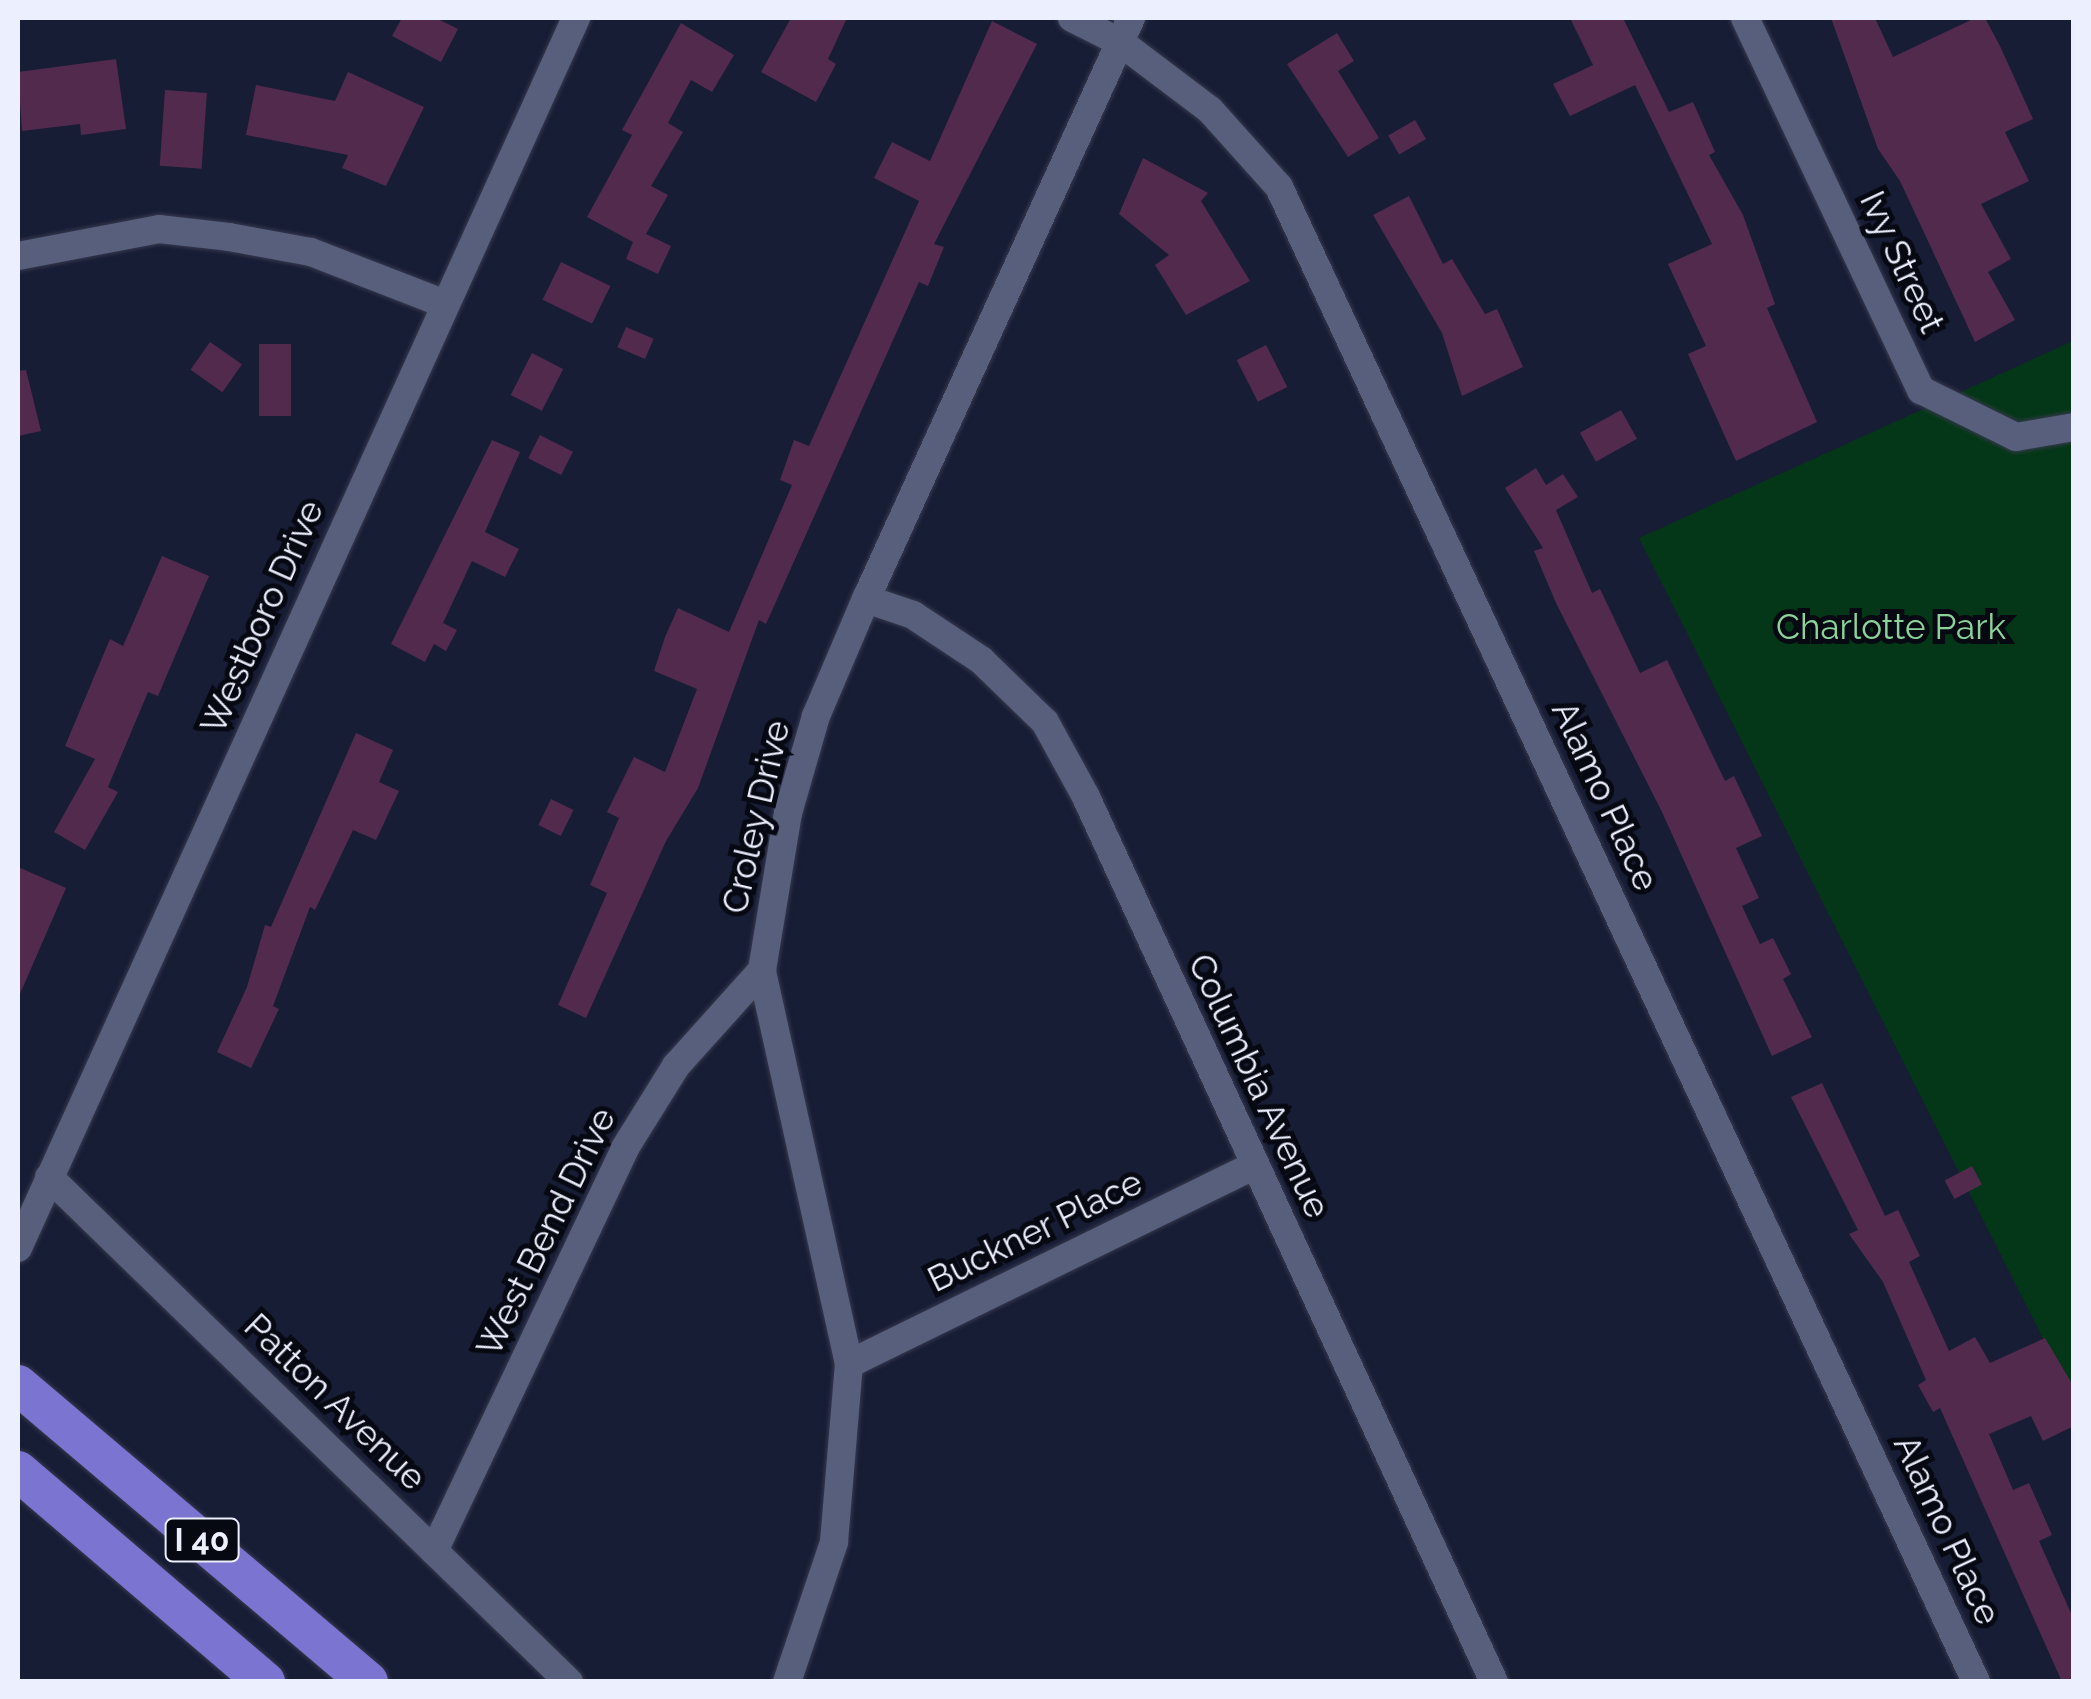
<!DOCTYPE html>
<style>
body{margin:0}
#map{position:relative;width:2091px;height:1699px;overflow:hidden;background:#171d35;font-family:Raleway,sans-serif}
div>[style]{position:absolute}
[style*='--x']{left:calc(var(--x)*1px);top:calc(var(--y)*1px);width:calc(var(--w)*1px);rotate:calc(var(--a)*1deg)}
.green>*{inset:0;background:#043717}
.building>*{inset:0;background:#512a4e;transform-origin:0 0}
.roads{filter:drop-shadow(0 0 2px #37394e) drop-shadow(0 0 2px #37394e)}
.minor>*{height:28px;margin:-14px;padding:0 14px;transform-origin:14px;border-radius:14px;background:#575f7c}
.highway>*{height:40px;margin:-20px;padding:0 20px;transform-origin:20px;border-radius:20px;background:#7b74d1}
span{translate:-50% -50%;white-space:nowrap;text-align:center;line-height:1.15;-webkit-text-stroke:10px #060812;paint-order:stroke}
.shield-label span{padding:2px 8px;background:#060812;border:2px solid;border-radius:8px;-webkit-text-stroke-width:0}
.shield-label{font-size:32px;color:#ecf0fe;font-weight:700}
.street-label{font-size:35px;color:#ecf0fe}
.park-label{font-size:35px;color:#8bd39a}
.frame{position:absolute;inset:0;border:20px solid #ecf0fe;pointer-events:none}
</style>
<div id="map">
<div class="green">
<div style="clip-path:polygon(2073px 341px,2073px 1398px,1639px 538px)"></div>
</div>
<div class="building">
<div style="clip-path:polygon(402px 18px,436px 18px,458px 29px,441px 62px,392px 36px)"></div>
<div style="clip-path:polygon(791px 18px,847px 18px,828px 59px,836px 64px,816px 102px,761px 72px)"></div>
<div style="clip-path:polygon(1570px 18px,1623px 18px,1669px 112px,1693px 102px,1715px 152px,1709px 155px,1743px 215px,1775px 304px,1767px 308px,1817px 422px,1736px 461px,1688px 354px,1706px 346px,1668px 264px,1712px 244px,1635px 85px,1570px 116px,1553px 84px,1593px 65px)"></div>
<div style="clip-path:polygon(1831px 18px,1875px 18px,1893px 57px,1975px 18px,1985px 18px,2000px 46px,2033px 119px,2005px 132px,2029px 181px,1981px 204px,2011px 259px,1988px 272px,2015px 320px,1975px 342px,1900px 181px,1878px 149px)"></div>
<div style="clip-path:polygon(992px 21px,1037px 44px,934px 244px,944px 247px,928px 286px,919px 282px,766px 624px,759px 620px,698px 788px,666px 841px,586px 1018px,558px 1005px,607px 893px,590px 885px,619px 818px,607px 812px,634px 757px,665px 772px,697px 689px,654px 671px,665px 637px,678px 608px,729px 632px,792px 485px,780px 480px,794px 440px,809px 446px,919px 201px,874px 178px,892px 142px,930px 161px)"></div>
<div style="clip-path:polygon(681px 23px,734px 55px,712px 92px,691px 80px,668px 123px,683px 132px,651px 186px,668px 195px,646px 234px,671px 246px,658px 274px,626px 259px,633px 242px,587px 217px,632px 135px,622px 130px)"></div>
<div style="clip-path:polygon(1337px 33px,1354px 61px,1338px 71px,1379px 138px,1348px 157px,1287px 64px)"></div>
<div style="clip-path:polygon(116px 59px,126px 129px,81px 135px,80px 124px,22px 131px,18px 72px)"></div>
<div style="clip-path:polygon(348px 72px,424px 107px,386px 186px,342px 168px,348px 155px,246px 135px,256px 85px,335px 101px)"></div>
<div style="left:165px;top:90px;width:42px;height:76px;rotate:4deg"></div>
<div style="left:1415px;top:120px;width:22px;height:31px;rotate:60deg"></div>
<div style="clip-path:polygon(1143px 158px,1208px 193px,1201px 201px,1250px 281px,1186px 315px,1155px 265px,1169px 255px,1119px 214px)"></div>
<div style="clip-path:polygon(1409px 196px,1443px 264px,1452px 259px,1485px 314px,1497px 309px,1523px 367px,1462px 396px,1442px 333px,1373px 215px)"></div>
<div style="left:561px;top:262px;width:55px;height:42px;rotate:26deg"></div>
<div style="left:626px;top:327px;width:30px;height:22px;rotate:23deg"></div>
<div style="left:210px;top:342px;width:39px;height:34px;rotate:35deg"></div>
<div style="left:259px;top:344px;width:32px;height:72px"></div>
<div style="left:1266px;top:345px;width:47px;height:33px;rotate:63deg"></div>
<div style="left:532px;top:353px;width:35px;height:47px;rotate:27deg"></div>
<div style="clip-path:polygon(26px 370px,41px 431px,18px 436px,18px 371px)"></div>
<div style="left:1621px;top:410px;width:33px;height:47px;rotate:61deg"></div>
<div style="left:540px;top:435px;width:37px;height:26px;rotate:27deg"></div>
<div style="clip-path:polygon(492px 440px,520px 452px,485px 532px,519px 549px,505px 577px,472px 561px,443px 623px,457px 630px,446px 651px,434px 644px,425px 662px,391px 644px)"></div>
<div style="clip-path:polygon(1536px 468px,1546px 485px,1563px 474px,1578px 497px,1556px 510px,1592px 593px,1600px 589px,1640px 673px,1667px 660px,1725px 781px,1734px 776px,1762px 836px,1736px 848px,1759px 898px,1742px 906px,1760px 944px,1773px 938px,1791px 974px,1783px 979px,1812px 1037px,1772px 1056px,1662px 812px,1556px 603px,1534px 551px,1543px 548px,1505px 488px)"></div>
<div style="clip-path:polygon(162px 556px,209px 576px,158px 696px,148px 692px,108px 787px,118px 792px,85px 850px,54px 832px,95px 759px,65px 746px,110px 639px,123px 646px)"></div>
<div style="clip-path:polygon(356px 733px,393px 750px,379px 782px,399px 791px,376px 840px,353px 830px,315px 910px,310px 907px,273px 1006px,279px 1009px,251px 1068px,217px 1052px,247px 987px,265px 925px,271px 927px)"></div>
<div style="left:551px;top:799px;width:25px;height:29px;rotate:26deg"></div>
<div style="clip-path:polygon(18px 867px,66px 888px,20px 994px,18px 993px)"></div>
<div style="clip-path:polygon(1822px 1083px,1885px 1216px,1898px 1210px,1920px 1256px,1909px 1262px,1949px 1351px,1975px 1337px,1990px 1363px,2045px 1338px,2074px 1387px,2074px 1426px,2043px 1441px,2031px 1416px,1989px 1434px,2013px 1490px,2029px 1483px,2052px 1535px,2039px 1541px,2074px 1620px,2074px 1682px,2062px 1682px,1940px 1408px,1933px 1412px,1918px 1385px,1926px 1380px,1883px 1282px,1849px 1234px,1858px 1230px,1791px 1097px)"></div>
<div style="left:1972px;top:1166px;width:21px;height:31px;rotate:62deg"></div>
</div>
<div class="roads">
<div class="minor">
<div style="--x:1072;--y:18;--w:54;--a:26.6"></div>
<div style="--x:1120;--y:42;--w:113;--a:37.1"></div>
<div style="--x:1210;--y:110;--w:103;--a:48.1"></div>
<div style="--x:1279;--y:187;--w:1649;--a:65"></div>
<div style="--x:1745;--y:18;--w:412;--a:64.7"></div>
<div style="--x:1921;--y:390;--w:106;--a:26.3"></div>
<div style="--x:2016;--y:437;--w:59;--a:-9.8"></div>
<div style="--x:18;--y:256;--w:144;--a:-10.8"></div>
<div style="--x:159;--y:229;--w:70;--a:6.5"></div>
<div style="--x:229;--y:237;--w:83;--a:10.4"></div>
<div style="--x:311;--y:252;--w:144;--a:21.2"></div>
<div style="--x:866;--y:599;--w:50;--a:18.8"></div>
<div style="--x:913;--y:615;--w:82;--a:33.5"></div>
<div style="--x:981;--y:660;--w:89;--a:44.1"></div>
<div style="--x:1045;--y:722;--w:85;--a:61.3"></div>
<div style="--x:1086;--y:797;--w:975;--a:65.25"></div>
<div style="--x:49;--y:1177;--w:725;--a:44.16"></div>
<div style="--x:18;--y:1248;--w:1351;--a:-65.6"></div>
<div style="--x:849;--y:1364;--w:451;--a:-26.1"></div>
<div style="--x:434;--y:1551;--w:446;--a:-64.6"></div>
<div style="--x:625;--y:1148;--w:97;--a:-58.1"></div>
<div style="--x:676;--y:1066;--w:129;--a:-48.1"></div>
<div style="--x:787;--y:1682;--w:148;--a:-71.4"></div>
<div style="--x:834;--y:1542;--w:179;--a:-85.2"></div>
<div style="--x:849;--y:1364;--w:403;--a:-102.5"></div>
<div style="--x:762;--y:970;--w:159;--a:-80.6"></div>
<div style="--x:788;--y:813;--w:101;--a:-73.9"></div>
<div style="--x:816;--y:716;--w:127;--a:-66.9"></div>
<div style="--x:866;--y:599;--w:639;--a:-65.48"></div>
</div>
<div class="highway">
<div style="--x:18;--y:1385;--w:459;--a:40.3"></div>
<div style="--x:18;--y:1471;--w:325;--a:40.5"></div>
</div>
</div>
<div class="shield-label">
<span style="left:202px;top:1540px">I 40</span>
</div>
<div class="street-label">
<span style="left:1902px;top:262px;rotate:65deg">Ivy Street</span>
<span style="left:262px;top:617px;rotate:-66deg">Westboro Drive</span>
<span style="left:1605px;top:796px;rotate:65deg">Alamo Place</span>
<span style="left:756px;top:817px;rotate:-77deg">Croley Drive</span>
<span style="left:1259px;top:1086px;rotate:65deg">Columbia Avenue</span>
<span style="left:1035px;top:1231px;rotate:-26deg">Buckner Place</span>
<span style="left:546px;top:1232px;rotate:-64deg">West Bend Drive</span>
<span style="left:335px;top:1402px;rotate:44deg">Patton Avenue</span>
<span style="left:1947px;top:1530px;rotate:65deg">Alamo Place</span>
</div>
<div class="park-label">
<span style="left:1891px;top:627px">Charlotte Park</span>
</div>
<div class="frame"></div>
</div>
